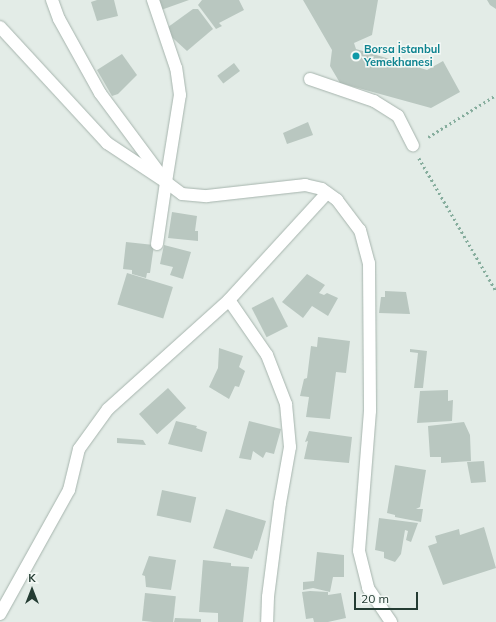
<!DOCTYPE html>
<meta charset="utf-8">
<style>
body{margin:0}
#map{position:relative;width:496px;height:622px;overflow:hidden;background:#e3ece7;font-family:Mulish,sans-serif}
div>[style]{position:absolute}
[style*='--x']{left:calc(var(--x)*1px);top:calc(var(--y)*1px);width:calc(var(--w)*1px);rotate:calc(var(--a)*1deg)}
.building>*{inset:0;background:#b9c7c0;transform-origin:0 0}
.path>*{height:2.5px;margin-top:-1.25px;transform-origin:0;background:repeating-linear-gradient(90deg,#86ad9d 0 2px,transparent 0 5px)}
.roads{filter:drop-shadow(0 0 1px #a6b4ad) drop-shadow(0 0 1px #a6b4ad)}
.street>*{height:12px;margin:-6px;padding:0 6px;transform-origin:6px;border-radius:6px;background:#fff}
.dots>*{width:11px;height:11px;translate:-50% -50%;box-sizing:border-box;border:2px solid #f4f9f6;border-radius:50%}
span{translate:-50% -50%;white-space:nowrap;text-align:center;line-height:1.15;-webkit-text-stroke:3px #f4f9f6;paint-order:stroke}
.culture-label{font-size:11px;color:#0d838f;font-weight:700}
.left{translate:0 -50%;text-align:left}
.north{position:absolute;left:12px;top:570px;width:40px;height:40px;-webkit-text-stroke:3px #f4f9f6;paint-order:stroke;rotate:0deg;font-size:11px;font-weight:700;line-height:16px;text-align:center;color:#243c33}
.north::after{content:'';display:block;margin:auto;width:14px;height:18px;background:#243c33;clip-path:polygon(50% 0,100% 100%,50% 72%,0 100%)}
.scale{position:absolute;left:354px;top:592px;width:64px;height:18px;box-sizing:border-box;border:2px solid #243c33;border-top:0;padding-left:5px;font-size:12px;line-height:14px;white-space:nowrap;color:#243c33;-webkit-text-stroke:3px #f4f9f6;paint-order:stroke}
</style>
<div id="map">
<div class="building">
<div style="clip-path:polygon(97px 0,114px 0,118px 16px,97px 21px,91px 2px)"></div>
<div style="clip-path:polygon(157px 0,189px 0,161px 10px)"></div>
<div style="clip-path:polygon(202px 0,239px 0,244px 10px,219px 23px,222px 26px,216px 29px,198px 5px)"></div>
<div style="clip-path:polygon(303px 0,378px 0,372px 35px,354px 43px,356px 49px,427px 70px,443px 61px,460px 92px,431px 108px,340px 83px,330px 66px,332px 50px)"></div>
<div style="clip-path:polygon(487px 0,496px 0,496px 9px,490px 5px)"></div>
<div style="clip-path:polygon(193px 9px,198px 9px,213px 29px,187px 51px,164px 30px)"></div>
<div style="clip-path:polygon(122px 54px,137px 75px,118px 94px,112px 96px,97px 70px)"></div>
<div style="left:234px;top:63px;width:10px;height:21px;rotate:53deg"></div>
<div style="clip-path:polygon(308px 122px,313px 135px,287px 144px,283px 133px)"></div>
<div style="clip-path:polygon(172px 212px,197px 216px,195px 231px,198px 231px,198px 241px,168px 238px)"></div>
<div style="clip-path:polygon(126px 242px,154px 245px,150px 273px,147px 273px,146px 278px,132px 274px,132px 270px,123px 269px)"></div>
<div style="clip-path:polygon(164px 245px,191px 252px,183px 279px,170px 275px,173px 267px,160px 264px)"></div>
<div style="left:127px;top:273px;width:48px;height:33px;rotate:17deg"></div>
<div style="clip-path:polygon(307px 274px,325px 285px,319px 293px,324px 295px,327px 293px,338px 298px,328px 316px,312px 306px,303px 318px,282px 302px)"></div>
<div style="clip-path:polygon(385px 291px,406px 292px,410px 314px,379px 313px,381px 297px,385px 297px)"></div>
<div style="left:273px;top:297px;width:33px;height:24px;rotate:63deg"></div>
<div style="clip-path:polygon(318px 337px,350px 341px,346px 373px,336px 372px,330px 419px,306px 417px,309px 397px,300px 396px,304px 379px,307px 378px,311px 346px,317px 347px)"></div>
<div style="clip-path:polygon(219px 348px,243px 356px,239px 367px,245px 371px,239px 387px,235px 386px,229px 399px,209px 387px,218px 368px)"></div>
<div style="clip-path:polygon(410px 349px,427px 351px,423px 388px,414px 388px,418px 353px,410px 352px)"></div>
<div style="left:168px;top:388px;width:27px;height:39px;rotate:48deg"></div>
<div style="clip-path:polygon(448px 390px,448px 401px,453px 400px,452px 421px,417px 423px,420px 391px)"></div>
<div style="clip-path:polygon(176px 421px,197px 426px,196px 428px,207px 432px,202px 452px,168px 444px)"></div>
<div style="clip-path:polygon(249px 421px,281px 429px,274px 454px,266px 452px,263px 458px,253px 451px,251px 460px,239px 458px)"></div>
<div style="clip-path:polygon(464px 422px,470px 435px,471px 461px,441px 463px,441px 457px,430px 457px,428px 426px)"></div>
<div style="clip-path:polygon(309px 431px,352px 437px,349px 463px,304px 459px,308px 441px,305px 442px)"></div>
<div style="clip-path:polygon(117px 438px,143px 440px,146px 445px,117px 443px)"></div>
<div style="clip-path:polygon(484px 461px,486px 482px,471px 483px,467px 462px)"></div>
<div style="clip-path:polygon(395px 465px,426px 470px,420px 507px,416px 509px,423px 509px,421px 522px,395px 517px,395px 515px,387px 513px)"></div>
<div style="left:162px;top:490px;width:35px;height:26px;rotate:12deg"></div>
<div style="clip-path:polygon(226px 509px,266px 521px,257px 551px,255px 550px,252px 559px,213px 548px)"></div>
<div style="clip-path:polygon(379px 518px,418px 523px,411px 542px,406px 540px,408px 531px,405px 530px,401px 554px,395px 562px,384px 558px,384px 552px,375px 550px)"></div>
<div style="clip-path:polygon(484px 527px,496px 568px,443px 585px,428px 546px,437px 543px,435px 536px,459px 529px,460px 535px)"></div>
<div style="clip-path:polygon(317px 552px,344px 555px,344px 577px,333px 577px,330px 592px,313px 588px,303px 590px,303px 582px,314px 581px)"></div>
<div style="clip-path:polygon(149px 556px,176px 560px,171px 590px,146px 587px,145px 576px,142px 575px)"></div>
<div style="clip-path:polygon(203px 560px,231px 563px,231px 566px,249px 567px,243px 622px,218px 622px,218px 613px,199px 612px)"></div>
<div style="clip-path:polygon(310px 591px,328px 592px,328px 595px,341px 593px,346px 618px,328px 622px,314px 622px,313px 618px,306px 619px,302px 592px)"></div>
<div style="left:145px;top:593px;width:31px;height:28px;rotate:6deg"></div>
<div style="clip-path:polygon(175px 618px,201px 619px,201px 622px,174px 622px)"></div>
</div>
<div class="path">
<div style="--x:428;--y:137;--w:80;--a:-31.7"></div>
<div style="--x:419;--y:158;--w:154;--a:59.9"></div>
</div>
<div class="roads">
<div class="street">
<div style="--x:52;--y:0;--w:20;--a:70"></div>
<div style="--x:59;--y:19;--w:85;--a:61"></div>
<div style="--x:100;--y:93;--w:111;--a:53.4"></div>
<div style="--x:166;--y:182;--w:20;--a:37"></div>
<div style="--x:182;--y:194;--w:25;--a:5"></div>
<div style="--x:207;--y:196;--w:99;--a:-6.4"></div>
<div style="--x:305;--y:185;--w:17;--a:13"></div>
<div style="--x:322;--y:189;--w:19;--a:36"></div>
<div style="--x:337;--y:200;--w:38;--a:53"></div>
<div style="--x:360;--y:230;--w:34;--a:75"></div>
<div style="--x:369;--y:263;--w:148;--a:89.6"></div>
<div style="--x:370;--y:411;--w:140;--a:94.5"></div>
<div style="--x:359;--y:551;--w:38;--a:76"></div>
<div style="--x:368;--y:588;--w:41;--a:55.9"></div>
<div style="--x:0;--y:27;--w:158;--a:47.3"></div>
<div style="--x:107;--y:143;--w:71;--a:33.5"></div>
<div style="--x:166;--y:182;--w:88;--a:-80.9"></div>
<div style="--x:180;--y:95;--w:27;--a:-98"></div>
<div style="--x:176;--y:68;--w:72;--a:-108.7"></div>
<div style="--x:310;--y:79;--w:68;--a:19"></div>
<div style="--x:374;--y:101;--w:28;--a:32"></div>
<div style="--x:398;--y:116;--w:33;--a:63"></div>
<div style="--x:157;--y:244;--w:63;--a:-81.7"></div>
<div style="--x:229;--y:300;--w:67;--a:55.4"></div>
<div style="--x:267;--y:355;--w:53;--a:68.8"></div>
<div style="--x:286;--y:404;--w:43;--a:84.7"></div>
<div style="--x:290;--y:447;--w:57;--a:100.1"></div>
<div style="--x:280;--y:503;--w:95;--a:97.3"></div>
<div style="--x:268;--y:597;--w:25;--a:92"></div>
<div style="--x:0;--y:614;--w:142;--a:-60.9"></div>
<div style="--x:69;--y:490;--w:42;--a:-76.3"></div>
<div style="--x:79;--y:449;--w:49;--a:-54.1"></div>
<div style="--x:108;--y:409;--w:163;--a:-42"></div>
<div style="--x:229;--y:300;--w:145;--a:-47.5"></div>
</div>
</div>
<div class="dots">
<div style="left:356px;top:56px;background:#0f9aa8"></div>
</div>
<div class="culture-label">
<span class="left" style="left:364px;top:56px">Borsa İstanbul<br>Yemekhanesi</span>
</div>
<div class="north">K</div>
<div class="scale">20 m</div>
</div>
